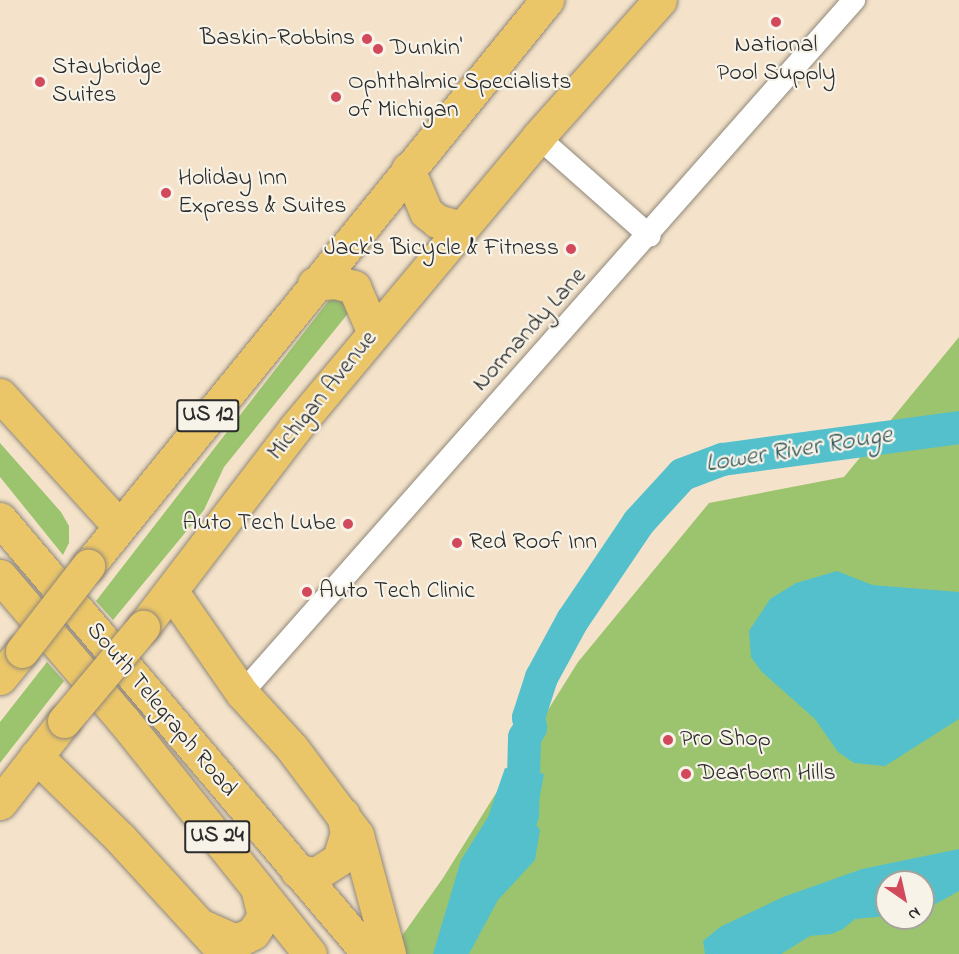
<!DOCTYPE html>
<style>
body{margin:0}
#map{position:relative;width:959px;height:954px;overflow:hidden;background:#f4e3ca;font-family:"Indie Flower",sans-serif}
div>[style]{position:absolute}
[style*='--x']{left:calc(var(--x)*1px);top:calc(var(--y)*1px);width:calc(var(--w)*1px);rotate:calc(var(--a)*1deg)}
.green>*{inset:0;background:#9cc46f}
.water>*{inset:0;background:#53c0cc}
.river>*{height:33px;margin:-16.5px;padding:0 16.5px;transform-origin:16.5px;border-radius:16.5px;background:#53c0cc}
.roads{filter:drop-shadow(0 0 2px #90877a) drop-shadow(0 0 2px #90877a)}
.minor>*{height:22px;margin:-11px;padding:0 11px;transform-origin:11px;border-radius:11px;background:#fff}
.primary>*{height:33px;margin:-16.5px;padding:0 16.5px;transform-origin:16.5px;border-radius:16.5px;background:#eac669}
.bridges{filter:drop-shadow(0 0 2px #90877a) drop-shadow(0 0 2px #90877a)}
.primary-bridge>*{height:33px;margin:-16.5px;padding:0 16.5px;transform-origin:16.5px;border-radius:16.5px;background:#eac669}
.dots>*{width:16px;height:16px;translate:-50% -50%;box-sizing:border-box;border:3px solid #f7f3e8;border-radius:50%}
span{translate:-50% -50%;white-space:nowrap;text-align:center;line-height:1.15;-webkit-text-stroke:4.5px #f7f3e8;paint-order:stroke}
.shield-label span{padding:2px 4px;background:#f7f3e8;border:2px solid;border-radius:4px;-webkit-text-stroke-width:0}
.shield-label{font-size:22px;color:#2b2b2b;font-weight:700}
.poi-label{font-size:24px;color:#2b2b2b}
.right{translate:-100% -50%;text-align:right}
.left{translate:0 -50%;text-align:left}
.street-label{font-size:24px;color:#2b2b2b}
.water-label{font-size:26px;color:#37585b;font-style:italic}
.north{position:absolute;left:875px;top:870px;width:60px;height:60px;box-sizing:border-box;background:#f7f3e8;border:2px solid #a5a39c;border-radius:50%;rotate:146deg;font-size:16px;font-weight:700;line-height:24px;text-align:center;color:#2b2b2b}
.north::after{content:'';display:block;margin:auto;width:21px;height:27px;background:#d1495b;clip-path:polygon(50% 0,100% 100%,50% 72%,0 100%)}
</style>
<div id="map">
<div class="green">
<div style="clip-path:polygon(342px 294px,350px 311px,224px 467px,204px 510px,113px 620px,96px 601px,333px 295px)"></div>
<div style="clip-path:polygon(evenodd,959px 337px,959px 954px,389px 954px,443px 878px,578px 662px,709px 503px,844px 477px,959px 337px,887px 882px,923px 882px,923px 918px,887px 918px,887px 882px)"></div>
<div style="clip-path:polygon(0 443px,61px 512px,69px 526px,69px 543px,63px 555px,0 477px)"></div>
<div style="clip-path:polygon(47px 662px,64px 681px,0 763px,0 722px)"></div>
</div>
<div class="water">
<div style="clip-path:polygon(837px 571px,872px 585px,959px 592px,959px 719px,885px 766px,854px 763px,838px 752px,815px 719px,761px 671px,751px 657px,749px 631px,770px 599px,796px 583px)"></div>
<div style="clip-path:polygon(505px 768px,544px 774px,535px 823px,540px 830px,535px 860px,498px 900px,469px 954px,433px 954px,461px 860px,488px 817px)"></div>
<div style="clip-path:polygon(959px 849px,959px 891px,923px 911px,923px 882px,887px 882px,887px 916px,855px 919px,843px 929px,832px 934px,810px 936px,781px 954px,705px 954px,703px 941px,720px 927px,783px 897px,862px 869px)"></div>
</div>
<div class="river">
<div style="--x:522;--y:815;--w:78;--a:-88.5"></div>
<div style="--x:524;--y:737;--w:12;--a:-59"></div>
<div style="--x:530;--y:727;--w:10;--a:-101"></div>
<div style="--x:528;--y:717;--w:42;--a:-72"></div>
<div style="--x:541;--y:677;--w:65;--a:-61.5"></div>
<div style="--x:572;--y:620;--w:118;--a:-56"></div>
<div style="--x:638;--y:522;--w:65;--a:-47.5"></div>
<div style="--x:682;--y:474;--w:43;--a:-20.6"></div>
<div style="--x:722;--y:459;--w:239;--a:-7.7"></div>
</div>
<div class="roads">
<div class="minor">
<div style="--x:538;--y:137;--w:149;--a:41.5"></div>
<div style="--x:242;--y:693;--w:925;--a:-48.55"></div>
</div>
<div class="primary">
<div style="--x:408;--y:169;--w:47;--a:67.3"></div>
<div style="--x:426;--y:212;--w:14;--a:39"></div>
<div style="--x:437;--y:221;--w:25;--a:16"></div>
<div style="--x:314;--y:284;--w:21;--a:-5"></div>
<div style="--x:335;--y:282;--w:20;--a:15"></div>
<div style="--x:354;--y:287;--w:50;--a:66.5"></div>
<div style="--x:0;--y:395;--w:177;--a:47.7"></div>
<div style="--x:0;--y:519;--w:570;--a:49.69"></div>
<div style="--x:88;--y:566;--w:729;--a:-50.96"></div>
<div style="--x:0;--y:576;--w:191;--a:49.5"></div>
<div style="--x:124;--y:721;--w:298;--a:51.4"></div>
<div style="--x:172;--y:592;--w:123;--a:55.3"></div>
<div style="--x:242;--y:693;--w:74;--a:47.7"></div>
<div style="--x:292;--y:748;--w:109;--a:53.2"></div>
<div style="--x:357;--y:835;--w:123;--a:74.9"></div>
<div style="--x:143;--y:627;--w:250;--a:-52.6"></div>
<div style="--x:295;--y:428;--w:379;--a:-50.1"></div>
<div style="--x:538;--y:137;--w:183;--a:-48.3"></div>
<div style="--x:0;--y:678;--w:35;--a:-51"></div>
<div style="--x:36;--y:756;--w:117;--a:44.3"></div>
<div style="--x:120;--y:838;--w:157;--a:47.6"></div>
<div style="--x:0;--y:803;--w:104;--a:-52"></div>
<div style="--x:297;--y:871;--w:19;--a:9"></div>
<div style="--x:316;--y:874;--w:27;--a:-33"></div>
<div style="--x:339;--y:859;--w:27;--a:-73"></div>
<div style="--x:347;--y:833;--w:19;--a:-102"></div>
<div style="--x:202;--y:926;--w:32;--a:24"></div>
<div style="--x:231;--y:939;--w:10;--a:0"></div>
<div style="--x:241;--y:939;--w:13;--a:-27"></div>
<div style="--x:253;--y:933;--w:20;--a:-57"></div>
<div style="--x:264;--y:916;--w:29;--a:-104"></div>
</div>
</div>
<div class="bridges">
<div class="primary-bridge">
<div style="--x:22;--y:651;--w:108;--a:-52.2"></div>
<div style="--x:64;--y:721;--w:123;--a:-50"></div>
</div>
</div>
<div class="dots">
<div style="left:776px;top:22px;background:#d1495b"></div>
<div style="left:367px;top:39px;background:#d1495b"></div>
<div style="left:378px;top:49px;background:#d1495b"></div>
<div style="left:40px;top:82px;background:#d1495b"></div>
<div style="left:336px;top:97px;background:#d1495b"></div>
<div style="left:166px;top:193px;background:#d1495b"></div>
<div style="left:571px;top:249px;background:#d1495b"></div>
<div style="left:348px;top:524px;background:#d1495b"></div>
<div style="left:457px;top:543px;background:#d1495b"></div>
<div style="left:307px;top:592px;background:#d1495b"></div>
<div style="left:668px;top:740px;background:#d1495b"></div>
<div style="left:686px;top:774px;background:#d1495b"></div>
</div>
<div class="shield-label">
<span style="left:208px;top:416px">US 12</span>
<span style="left:217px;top:837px">US 24</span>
</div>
<div class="poi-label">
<span class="right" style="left:355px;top:39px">Baskin-Robbins</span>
<span style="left:776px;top:60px">National<br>Pool Supply</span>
<span class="left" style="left:390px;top:49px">Dunkin'</span>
<span class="left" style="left:52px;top:82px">Staybridge<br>Suites</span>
<span class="left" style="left:348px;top:97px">Ophthalmic Specialists<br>of Michigan</span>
<span class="left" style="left:178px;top:193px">Holiday Inn<br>Express &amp; Suites</span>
<span class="right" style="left:559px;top:249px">Jack's Bicycle &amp; Fitness</span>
<span class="right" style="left:336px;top:524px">Auto Tech Lube</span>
<span class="left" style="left:469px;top:543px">Red Roof Inn</span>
<span class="left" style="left:319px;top:592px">Auto Tech Clinic</span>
<span class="left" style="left:680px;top:740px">Pro Shop</span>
<span class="left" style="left:698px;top:774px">Dearborn Hills</span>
</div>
<div class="street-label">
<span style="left:530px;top:330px;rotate:-48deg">Normandy Lane</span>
<span style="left:323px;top:396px;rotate:-51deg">Michigan Avenue</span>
<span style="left:161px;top:710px;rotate:50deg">South Telegraph Road</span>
</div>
<div class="water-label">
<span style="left:799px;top:451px;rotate:-9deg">Lower River Rouge</span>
</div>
<div class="north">N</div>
</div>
